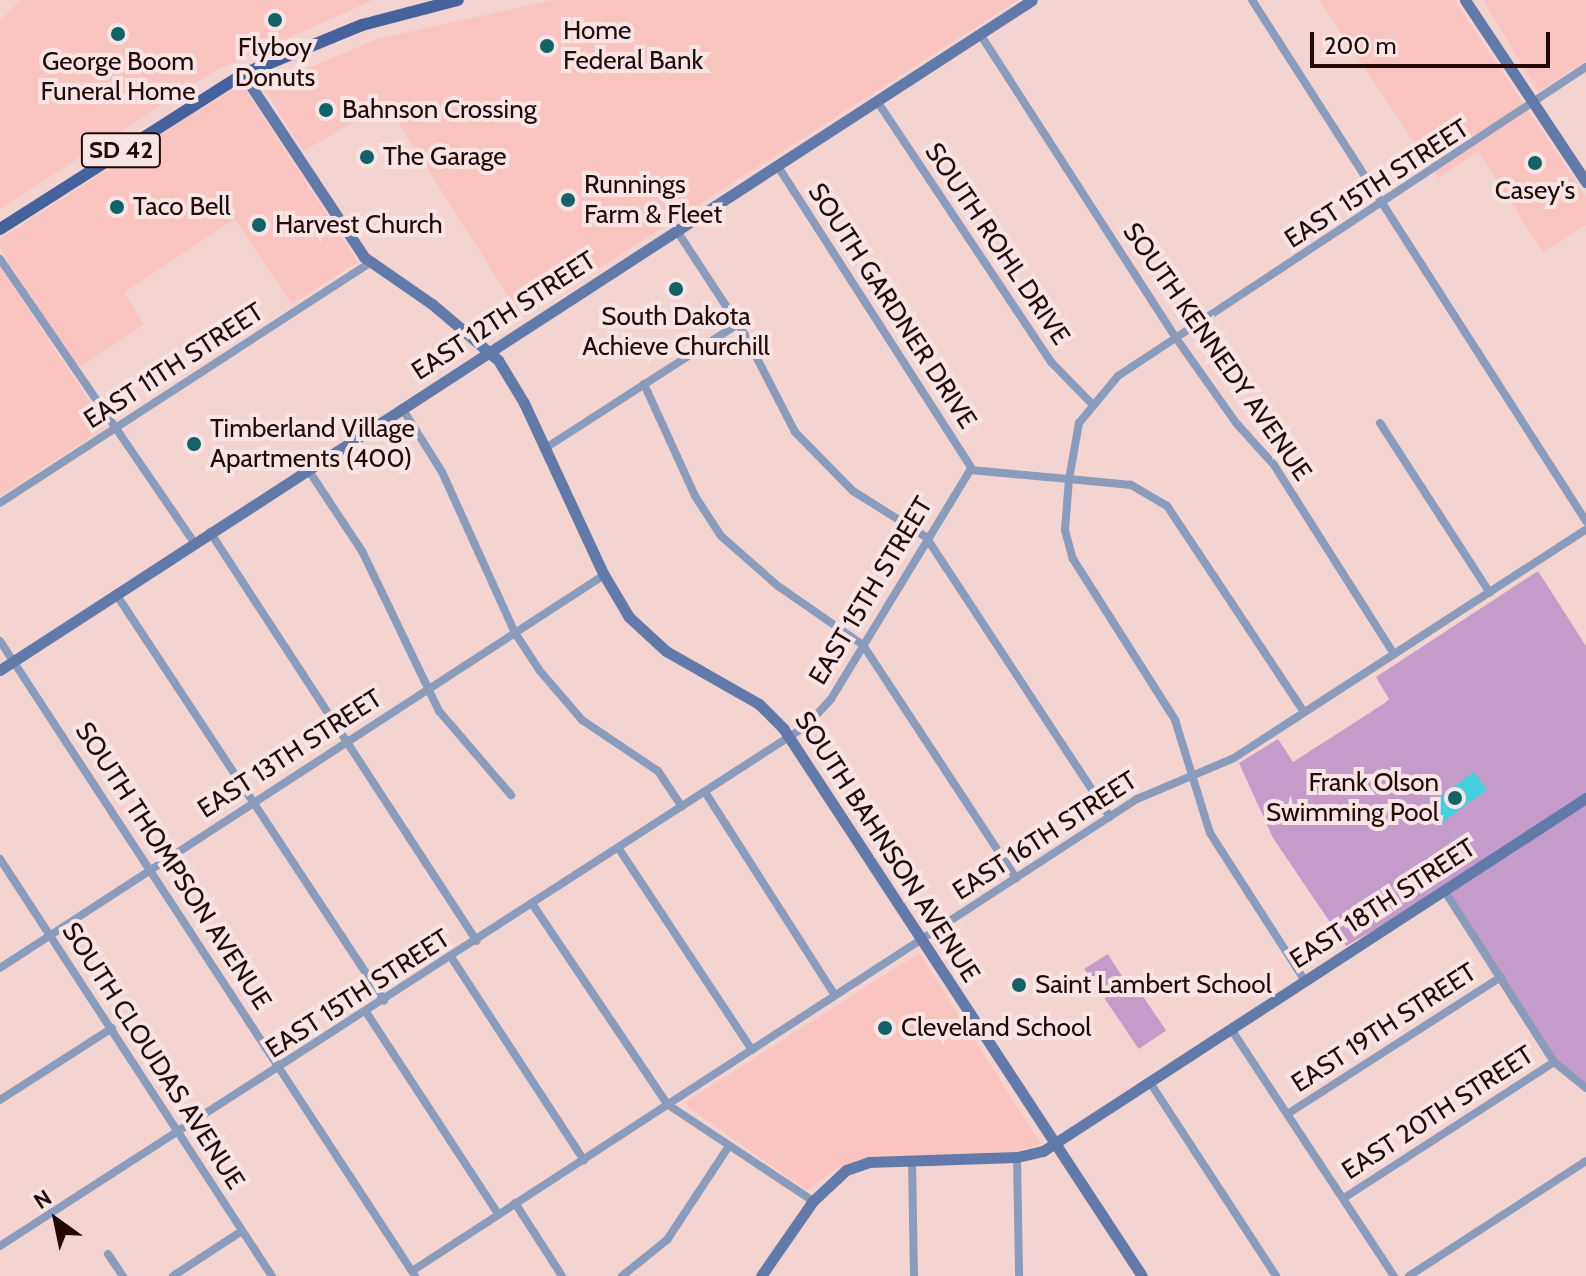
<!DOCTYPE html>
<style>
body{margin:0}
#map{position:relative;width:1586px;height:1276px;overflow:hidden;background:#f4d4d1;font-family:Cabin,sans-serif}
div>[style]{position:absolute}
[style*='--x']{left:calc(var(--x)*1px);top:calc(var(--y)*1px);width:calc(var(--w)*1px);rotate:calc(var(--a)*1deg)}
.built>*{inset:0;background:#fac5c1}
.green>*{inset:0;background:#c59bc9;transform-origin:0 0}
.water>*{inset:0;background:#44cfdb;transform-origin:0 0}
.street>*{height:8px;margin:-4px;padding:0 4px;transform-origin:4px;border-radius:4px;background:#8a9bbc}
.secondary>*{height:11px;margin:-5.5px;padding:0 5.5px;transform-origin:5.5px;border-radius:5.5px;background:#627aaa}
.primary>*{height:12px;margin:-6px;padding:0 6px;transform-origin:6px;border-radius:6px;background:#46629d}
.dots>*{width:22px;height:22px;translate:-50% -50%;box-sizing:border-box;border:4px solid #f6e5e4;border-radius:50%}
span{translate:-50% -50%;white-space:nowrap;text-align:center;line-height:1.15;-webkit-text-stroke:8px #f6e5e4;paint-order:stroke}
.shield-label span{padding:2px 6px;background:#f6e5e4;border:2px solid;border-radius:6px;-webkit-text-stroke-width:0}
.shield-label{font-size:24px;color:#230908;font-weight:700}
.poi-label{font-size:26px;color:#230908}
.left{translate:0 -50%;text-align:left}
.right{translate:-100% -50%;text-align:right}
.street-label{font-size:26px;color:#230908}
.north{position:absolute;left:16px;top:1180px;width:80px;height:80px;-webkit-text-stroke:6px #f6e5e4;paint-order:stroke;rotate:327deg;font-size:22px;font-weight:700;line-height:32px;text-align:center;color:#230908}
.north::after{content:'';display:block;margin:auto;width:28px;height:36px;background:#230908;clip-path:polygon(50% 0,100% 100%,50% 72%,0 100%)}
.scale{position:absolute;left:1310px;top:32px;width:240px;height:36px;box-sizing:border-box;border:4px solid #230908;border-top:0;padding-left:10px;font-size:24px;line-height:28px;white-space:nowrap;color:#230908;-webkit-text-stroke:6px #f6e5e4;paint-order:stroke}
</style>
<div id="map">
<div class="built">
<div style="clip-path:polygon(21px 0,373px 0,211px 73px,0 209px,0 21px)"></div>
<div style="clip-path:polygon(553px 0,1018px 0,522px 318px,386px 103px,304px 151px,263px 87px,377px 39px)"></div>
<div style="clip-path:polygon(1319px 0,1454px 0,1586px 197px,1586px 225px,1543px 252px,1478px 151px,1438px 178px)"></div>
<div style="clip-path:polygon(1483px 0,1586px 0,1586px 61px,1538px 92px)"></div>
<div style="clip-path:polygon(241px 83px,358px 262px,292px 304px,235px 219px,124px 293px,144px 324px,77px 369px,0 249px,0 239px)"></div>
<div style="clip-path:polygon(0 266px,106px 427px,0 496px)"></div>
<div style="clip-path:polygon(919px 953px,1041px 1144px,1008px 1154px,862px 1159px,836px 1169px,807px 1191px,687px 1106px,687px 1101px)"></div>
</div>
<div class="green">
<div style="clip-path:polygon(1538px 571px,1586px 646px,1586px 1088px,1554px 1062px,1444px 890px,1346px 946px,1273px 838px,1239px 763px,1278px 739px,1293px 762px,1385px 703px,1389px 699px,1376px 677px)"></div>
<div style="left:1108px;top:954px;width:26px;height:28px;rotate:58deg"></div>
<div style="left:1132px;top:980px;width:61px;height:33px;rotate:56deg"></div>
</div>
<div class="water">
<div style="left:1474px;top:772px;width:22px;height:61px;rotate:54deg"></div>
</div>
<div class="street">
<div style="--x:1252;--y:0;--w:619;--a:57.34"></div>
<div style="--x:980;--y:34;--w:362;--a:57.2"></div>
<div style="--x:1176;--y:338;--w:105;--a:54.7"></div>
<div style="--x:1237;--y:424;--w:55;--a:47.9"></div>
<div style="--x:1274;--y:465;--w:224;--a:57.6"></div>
<div style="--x:877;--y:101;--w:314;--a:56.3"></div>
<div style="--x:1051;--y:362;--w:57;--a:45.7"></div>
<div style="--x:777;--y:165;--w:361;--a:57.3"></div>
<div style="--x:677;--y:231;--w:124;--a:56.8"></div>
<div style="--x:745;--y:335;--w:109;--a:62.7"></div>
<div style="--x:795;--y:432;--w:83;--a:45.5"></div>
<div style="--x:853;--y:491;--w:86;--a:32.2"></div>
<div style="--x:926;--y:537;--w:335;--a:56.7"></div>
<div style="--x:0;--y:259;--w:343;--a:55.6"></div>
<div style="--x:644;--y:384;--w:123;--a:65.5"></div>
<div style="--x:695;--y:496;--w:48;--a:57"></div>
<div style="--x:721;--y:536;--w:76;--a:41.3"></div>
<div style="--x:778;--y:586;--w:103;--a:34.8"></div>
<div style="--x:863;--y:645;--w:279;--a:56.7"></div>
<div style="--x:402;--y:408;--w:75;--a:58"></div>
<div style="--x:442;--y:472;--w:177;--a:65.6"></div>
<div style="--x:515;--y:633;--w:45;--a:56.7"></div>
<div style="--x:540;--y:671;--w:65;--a:49.4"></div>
<div style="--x:582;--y:720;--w:92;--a:33.9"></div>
<div style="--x:658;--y:771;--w:43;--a:56.3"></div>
<div style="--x:1380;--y:423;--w:202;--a:57.1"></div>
<div style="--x:544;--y:449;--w:231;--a:-32.8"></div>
<div style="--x:307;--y:468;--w:100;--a:56.5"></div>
<div style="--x:362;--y:551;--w:178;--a:64.3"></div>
<div style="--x:439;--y:711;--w:111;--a:49.4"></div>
<div style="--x:0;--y:503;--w:440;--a:-33"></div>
<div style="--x:210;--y:532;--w:488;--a:56.9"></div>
<div style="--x:116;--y:594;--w:487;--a:56.6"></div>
<div style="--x:0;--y:641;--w:759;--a:56.83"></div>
<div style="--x:1304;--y:712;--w:247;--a:-123.6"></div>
<div style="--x:1167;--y:506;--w:42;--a:-149.7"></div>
<div style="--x:1131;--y:485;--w:62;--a:-174.5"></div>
<div style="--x:1069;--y:479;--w:51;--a:94.5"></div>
<div style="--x:1065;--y:530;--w:30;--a:75"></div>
<div style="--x:1073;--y:559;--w:191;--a:57.6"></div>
<div style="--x:1175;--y:720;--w:118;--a:72.8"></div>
<div style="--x:1210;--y:833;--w:176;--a:57.3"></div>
<div style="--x:705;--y:792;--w:241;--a:57.4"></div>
<div style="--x:619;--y:849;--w:241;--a:56.5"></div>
<div style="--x:0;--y:859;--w:498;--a:56.9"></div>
<div style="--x:1444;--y:890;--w:204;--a:57.4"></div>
<div style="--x:1554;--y:1062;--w:41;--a:39.1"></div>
<div style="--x:533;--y:905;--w:240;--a:56"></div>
<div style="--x:667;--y:1104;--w:175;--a:33.6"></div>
<div style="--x:451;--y:957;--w:243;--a:56.8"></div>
<div style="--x:0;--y:968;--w:721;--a:-33.05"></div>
<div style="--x:366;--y:1012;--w:241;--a:56.8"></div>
<div style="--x:1231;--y:1029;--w:296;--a:56.6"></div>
<div style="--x:1149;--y:1081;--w:233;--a:56.9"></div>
<div style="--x:0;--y:1100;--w:133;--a:-32.7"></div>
<div style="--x:1289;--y:1113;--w:252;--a:-32.7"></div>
<div style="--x:1017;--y:1157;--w:119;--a:89"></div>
<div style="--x:912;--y:1160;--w:116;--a:89"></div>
<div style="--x:1344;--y:1198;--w:250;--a:-32.9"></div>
<div style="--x:515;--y:1203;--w:87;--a:57.2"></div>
<div style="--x:0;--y:1246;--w:959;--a:-32.83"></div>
<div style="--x:806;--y:726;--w:37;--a:-47"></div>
<div style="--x:831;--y:699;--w:268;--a:-58.7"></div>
<div style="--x:970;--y:470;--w:99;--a:5.2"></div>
<div style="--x:1069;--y:479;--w:57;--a:-79.9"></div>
<div style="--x:1079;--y:423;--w:61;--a:-50.3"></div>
<div style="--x:1118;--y:376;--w:561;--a:-33.44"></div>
<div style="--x:108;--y:1254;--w:27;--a:56"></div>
<div style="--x:412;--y:1271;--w:865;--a:-33.07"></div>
<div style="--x:1137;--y:799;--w:105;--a:-22.9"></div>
<div style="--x:1234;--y:758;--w:420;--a:-33"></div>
<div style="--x:173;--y:1276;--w:82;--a:-33.1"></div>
<div style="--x:622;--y:1276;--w:58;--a:-38.7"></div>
<div style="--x:667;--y:1240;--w:113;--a:-56.6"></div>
<div style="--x:1409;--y:1276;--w:211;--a:-33"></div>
</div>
<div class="secondary">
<div style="--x:1465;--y:0;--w:219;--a:56.4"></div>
<div style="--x:243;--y:74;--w:219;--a:56.5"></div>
<div style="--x:364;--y:257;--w:83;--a:34.7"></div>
<div style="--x:432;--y:304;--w:87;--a:40.3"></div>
<div style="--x:498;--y:360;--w:50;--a:58.8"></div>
<div style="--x:524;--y:403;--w:190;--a:65.1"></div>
<div style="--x:604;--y:575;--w:49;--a:59.2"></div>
<div style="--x:629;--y:617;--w:50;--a:42.6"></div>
<div style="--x:666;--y:651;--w:107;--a:29.7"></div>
<div style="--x:759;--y:704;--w:34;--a:45"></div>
<div style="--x:783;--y:728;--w:655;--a:56.77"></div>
<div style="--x:0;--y:670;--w:1230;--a:-32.99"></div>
<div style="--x:761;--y:1276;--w:91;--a:-55.3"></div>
<div style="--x:813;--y:1201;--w:45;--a:-43.2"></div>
<div style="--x:846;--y:1170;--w:24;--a:-19"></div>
<div style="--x:869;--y:1162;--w:148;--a:-1.9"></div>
<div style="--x:1017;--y:1157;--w:27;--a:-13"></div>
<div style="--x:1043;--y:1151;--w:648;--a:-33.03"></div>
</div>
<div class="primary">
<div style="--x:0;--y:229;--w:288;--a:-32.5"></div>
<div style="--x:243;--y:74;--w:129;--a:-22.4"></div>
<div style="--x:362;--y:25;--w:99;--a:-14.6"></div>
</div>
<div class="dots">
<div style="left:275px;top:20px;background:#126268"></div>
<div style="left:118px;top:34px;background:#126268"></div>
<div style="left:547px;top:46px;background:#126268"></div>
<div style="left:326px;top:110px;background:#126268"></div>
<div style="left:367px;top:157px;background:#126268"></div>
<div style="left:1535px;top:163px;background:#126268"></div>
<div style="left:568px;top:200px;background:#126268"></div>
<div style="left:117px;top:207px;background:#126268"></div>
<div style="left:259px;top:225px;background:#126268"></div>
<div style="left:676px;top:289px;background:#126268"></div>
<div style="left:194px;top:444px;background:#126268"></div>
<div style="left:1455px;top:798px;background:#126268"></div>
<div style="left:1019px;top:985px;background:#126268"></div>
<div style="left:885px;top:1028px;background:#126268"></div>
</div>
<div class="shield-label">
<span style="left:121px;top:150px">SD 42</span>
</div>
<div class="poi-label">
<span class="left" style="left:563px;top:46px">Home<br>Federal Bank</span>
<span style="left:275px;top:63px">Flyboy<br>Donuts</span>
<span style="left:118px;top:77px">George Boom<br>Funeral Home</span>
<span class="left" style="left:342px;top:110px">Bahnson Crossing</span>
<span class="left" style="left:383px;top:157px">The Garage</span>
<span class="left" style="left:584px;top:200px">Runnings<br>Farm &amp; Fleet</span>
<span style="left:1535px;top:191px">Casey's</span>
<span class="left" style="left:133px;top:207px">Taco Bell</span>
<span class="left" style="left:275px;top:225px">Harvest Church</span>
<span style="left:676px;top:332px">South Dakota<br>Achieve Churchill</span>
<span class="left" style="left:210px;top:444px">Timberland Village<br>Apartments (400)</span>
<span class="right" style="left:1439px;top:798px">Frank Olson<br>Swimming Pool</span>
<span class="left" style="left:1035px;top:985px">Saint Lambert School</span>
<span class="left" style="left:901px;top:1028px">Cleveland School</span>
</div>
<div class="street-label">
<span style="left:1377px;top:184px;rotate:-33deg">EAST 15TH STREET</span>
<span style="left:997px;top:244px;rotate:56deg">SOUTH ROHL DRIVE</span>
<span style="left:892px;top:306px;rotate:57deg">SOUTH GARDNER DRIVE</span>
<span style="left:504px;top:316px;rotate:-33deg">EAST 12TH STREET</span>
<span style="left:1217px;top:352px;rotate:55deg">SOUTH KENNEDY AVENUE</span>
<span style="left:174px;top:366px;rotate:-33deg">EAST 11TH STREET</span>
<span style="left:871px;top:591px;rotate:-59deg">EAST 15TH STREET</span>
<span style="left:290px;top:754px;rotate:-33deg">EAST 13TH STREET</span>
<span style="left:1045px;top:836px;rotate:-33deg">EAST 16TH STREET</span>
<span style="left:887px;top:847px;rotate:57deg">SOUTH BAHNSON AVENUE</span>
<span style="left:173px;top:866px;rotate:57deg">SOUTH THOMPSON AVENUE</span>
<span style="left:1383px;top:904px;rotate:-33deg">EAST 18TH STREET</span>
<span style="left:358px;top:994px;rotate:-33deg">EAST 15TH STREET</span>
<span style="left:1384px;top:1028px;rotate:-33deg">EAST 19TH STREET</span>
<span style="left:153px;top:1056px;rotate:57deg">SOUTH CLOUDAS AVENUE</span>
<span style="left:1438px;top:1113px;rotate:-33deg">EAST 20TH STREET</span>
</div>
<div class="north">N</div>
<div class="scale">200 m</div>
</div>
